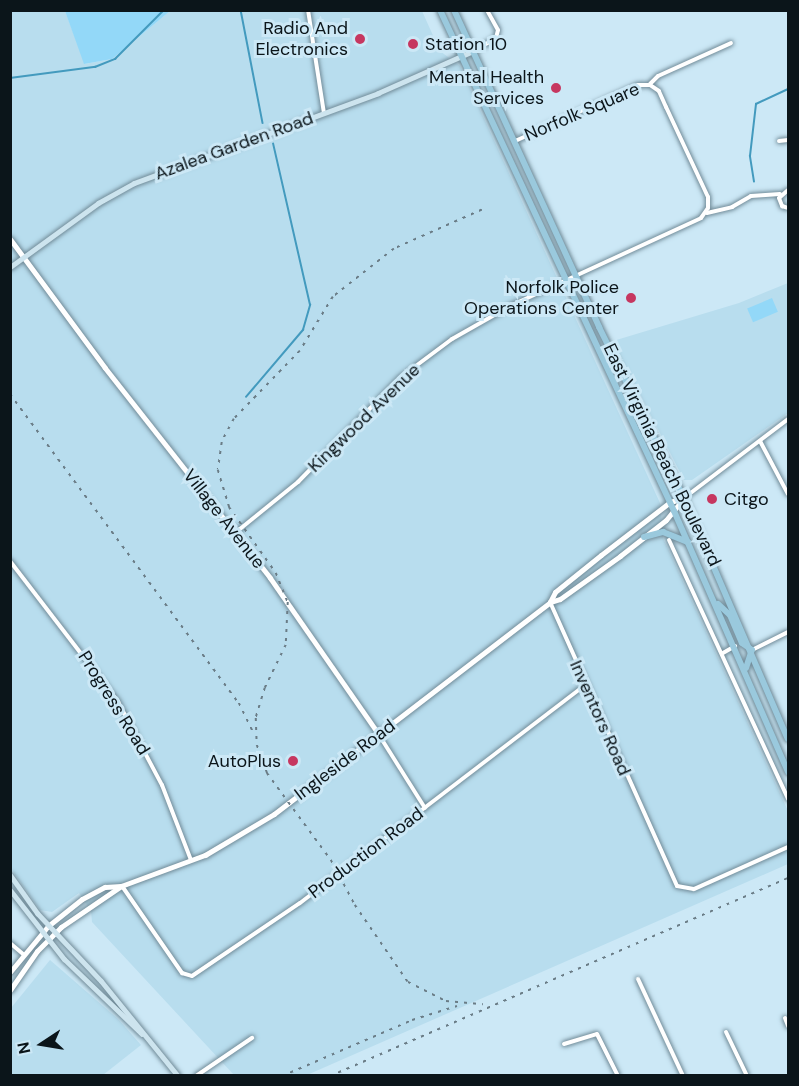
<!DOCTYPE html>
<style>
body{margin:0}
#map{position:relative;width:799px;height:1086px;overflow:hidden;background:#cce8f6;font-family:"DM Sans",sans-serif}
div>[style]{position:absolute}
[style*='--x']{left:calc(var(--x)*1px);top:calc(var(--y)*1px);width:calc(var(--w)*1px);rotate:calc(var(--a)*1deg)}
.built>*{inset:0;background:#b8ddee}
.green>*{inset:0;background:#93d8f8;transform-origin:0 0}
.stream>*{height:1.5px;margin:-0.75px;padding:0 0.75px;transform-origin:0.75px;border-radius:0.75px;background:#439abe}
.roads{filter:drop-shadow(0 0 2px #718b98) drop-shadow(0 0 2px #718b98)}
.minor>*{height:4px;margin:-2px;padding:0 2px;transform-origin:2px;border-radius:2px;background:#fff}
.tertiary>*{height:5px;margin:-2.5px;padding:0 2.5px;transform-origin:2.5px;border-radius:2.5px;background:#fff}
.secondary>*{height:5px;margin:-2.5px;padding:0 2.5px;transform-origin:2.5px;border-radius:2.5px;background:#cde4ee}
.primary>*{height:6px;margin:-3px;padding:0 3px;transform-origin:3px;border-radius:3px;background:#9ac9dd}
.rail>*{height:1.5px;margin-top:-0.75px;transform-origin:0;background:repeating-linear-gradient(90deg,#6a7c86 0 3px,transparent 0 9px)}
.dots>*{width:16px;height:16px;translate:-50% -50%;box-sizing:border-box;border:3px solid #cce8f6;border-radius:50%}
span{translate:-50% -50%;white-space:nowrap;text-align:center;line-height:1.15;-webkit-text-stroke:6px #cce8f6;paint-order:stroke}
.poi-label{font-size:18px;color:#0b151a}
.right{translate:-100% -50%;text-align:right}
.left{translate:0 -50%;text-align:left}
.street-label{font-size:18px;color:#0b151a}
.frame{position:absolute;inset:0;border:12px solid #0b151a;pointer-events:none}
.north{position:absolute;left:12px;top:1014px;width:60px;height:60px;-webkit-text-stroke:4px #cce8f6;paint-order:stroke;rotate:258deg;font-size:16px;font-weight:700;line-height:24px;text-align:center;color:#0b151a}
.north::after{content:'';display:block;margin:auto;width:21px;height:27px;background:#0b151a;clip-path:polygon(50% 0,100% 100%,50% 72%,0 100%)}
</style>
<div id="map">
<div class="built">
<div style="clip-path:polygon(10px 11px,65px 11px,85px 64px,112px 59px,170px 11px,422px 11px,440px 51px,460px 66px,660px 503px,663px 538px,788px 811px,788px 864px,307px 1075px,234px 1075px,92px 922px,91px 911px,79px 893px,52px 912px,40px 910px,10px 867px)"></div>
<div style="clip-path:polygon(788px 283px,788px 413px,692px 480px,684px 480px,613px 341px,739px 303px)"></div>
<div style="clip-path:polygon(50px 960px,118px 1019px,141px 1045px,103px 1075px,11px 1075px,11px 1008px)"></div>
</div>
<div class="green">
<div style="clip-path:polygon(65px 11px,65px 10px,170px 11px,112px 59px,84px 64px)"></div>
<div style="left:772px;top:298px;width:15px;height:27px;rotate:67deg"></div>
</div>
<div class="stream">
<div style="--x:241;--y:10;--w:115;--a:79"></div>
<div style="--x:10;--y:78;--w:86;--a:-7.4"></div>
<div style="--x:95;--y:67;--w:22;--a:-22"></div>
<div style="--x:115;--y:59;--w:69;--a:-45"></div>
<div style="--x:754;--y:182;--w:26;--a:-99"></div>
<div style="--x:750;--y:156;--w:52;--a:-83.4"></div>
<div style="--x:756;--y:104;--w:35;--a:-25"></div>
<div style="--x:246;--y:397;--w:88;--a:-49.6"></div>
<div style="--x:303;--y:330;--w:26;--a:-74"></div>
<div style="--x:310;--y:305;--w:165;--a:-102.9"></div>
</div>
<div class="roads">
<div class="minor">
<div style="--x:308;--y:10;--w:104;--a:81.2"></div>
<div style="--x:473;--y:51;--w:26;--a:-29"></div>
<div style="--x:496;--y:38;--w:8;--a:-76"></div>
<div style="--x:498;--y:30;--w:23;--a:-119"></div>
<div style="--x:650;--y:84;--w:11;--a:-45"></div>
<div style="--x:658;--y:76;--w:80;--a:-24.3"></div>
<div style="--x:779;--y:141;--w:9;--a:-6"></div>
<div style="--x:788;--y:190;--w:12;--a:138"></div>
<div style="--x:779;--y:198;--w:9;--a:69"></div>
<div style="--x:782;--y:206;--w:6;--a:18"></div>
<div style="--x:707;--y:213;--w:26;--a:-13"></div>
<div style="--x:732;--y:207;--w:22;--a:-30"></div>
<div style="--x:751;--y:196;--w:29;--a:-4"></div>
<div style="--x:760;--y:441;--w:60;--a:62.2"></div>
<div style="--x:684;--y:498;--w:131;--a:-37.2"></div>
<div style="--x:235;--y:533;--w:81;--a:-39"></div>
<div style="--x:298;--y:482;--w:147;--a:-45.6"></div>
<div style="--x:401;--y:377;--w:64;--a:-36.7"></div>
<div style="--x:452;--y:339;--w:67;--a:-29.6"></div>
<div style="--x:510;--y:306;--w:210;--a:-24.7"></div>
<div style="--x:701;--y:218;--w:12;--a:-55"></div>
<div style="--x:708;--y:208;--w:11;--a:-90"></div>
<div style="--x:708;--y:197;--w:99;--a:-115"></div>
<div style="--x:666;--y:107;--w:17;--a:-114"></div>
<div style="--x:659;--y:91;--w:11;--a:-146"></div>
<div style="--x:650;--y:85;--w:12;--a:180"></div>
<div style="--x:638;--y:85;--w:135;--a:155.5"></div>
<div style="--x:669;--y:540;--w:285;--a:65.3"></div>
<div style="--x:10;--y:561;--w:178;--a:52.5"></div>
<div style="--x:118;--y:702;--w:94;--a:62.1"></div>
<div style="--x:162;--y:785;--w:80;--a:68.9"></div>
<div style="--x:550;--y:602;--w:311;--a:65.9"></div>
<div style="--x:677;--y:886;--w:17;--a:10"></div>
<div style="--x:694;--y:889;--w:103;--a:-24.1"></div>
<div style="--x:752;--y:650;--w:40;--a:-26.6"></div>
<div style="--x:723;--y:653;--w:14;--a:-30"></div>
<div style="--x:379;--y:735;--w:86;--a:57.8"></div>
<div style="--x:122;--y:886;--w:106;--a:55.4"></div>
<div style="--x:182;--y:973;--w:10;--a:17"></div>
<div style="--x:192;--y:976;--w:130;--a:-34.1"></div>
<div style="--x:300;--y:903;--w:359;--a:-37.4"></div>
<div style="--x:10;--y:943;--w:17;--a:40"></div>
<div style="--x:638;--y:979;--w:107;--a:65.1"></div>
<div style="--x:785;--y:1018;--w:9;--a:69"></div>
<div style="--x:726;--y:1032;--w:49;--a:64.5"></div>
<div style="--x:564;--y:1044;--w:34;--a:-17"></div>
<div style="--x:597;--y:1034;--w:47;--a:63.4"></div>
<div style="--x:196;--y:1076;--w:68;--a:-34.2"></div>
</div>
<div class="tertiary">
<div style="--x:10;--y:239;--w:160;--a:53.6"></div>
<div style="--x:105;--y:368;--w:267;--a:51.8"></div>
<div style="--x:270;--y:578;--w:191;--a:55.2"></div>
<div style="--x:550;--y:602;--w:10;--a:-17"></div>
<div style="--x:560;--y:599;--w:74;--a:-35.6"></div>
<div style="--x:620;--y:556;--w:58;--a:-38"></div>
<div style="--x:666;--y:520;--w:27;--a:-51"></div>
<div style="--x:10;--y:972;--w:60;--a:-50.4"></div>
<div style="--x:48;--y:926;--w:43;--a:-38.5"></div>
<div style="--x:82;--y:899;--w:26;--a:-28"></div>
<div style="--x:105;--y:887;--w:16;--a:-4"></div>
<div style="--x:121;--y:886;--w:90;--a:-20.3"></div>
<div style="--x:205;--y:855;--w:80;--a:-30.7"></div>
<div style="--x:274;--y:814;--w:348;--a:-37.5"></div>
<div style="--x:550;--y:602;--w:11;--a:-63"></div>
<div style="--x:555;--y:592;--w:59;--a:-38.8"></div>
<div style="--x:601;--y:555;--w:87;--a:-37.5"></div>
<div style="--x:670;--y:502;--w:15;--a:-16"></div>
<div style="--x:10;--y:990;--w:47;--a:-55.3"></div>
<div style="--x:37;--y:951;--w:34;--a:-45"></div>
<div style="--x:61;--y:927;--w:73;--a:-34.3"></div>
</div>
<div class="secondary">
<div style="--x:10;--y:267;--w:109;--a:-36"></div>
<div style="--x:98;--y:203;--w:41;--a:-29.1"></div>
<div style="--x:134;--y:183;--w:260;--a:-20.2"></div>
<div style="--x:378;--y:93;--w:104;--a:-23.9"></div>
<div style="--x:10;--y:875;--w:47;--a:54.6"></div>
<div style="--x:37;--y:913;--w:93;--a:46.7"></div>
<div style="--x:101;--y:981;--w:122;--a:51"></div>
<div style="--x:10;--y:890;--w:88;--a:52"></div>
<div style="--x:64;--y:959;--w:108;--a:43.9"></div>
</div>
<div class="primary">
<div style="--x:440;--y:10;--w:553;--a:64.96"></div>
<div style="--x:674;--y:511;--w:285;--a:66.4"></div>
<div style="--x:454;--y:10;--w:349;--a:65.4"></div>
<div style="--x:599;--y:327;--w:191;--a:63.6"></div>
<div style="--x:684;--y:498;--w:262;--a:66.7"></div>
<div style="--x:644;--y:537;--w:20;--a:-15"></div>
<div style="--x:663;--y:532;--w:27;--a:22"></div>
<div style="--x:718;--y:604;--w:16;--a:43"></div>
<div style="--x:730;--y:615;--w:30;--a:67"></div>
<div style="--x:742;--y:643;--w:12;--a:35"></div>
<div style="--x:746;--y:668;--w:19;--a:-72"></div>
</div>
</div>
<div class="rail">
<div style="--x:482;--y:210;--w:96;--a:156.1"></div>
<div style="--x:394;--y:249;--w:78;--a:141.8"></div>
<div style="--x:333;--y:297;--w:63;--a:121.4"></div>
<div style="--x:300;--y:351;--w:95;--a:134.1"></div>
<div style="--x:234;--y:419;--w:26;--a:118"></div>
<div style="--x:222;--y:442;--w:28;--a:98"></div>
<div style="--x:218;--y:470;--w:39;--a:73"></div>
<div style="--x:229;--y:507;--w:81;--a:54.5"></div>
<div style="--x:276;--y:573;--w:31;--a:68"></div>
<div style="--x:288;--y:602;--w:43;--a:92.7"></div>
<div style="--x:286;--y:645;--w:48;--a:116"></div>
<div style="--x:265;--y:688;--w:31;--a:107"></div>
<div style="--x:256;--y:718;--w:27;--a:88"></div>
<div style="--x:257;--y:745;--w:30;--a:70"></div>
<div style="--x:267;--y:773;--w:108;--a:53.7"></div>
<div style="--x:331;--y:860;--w:51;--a:61.9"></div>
<div style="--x:355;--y:905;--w:93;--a:55.5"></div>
<div style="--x:408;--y:982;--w:42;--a:26.6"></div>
<div style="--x:446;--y:1001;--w:37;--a:5"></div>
<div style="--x:10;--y:394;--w:385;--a:53.5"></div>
<div style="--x:239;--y:703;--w:32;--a:64"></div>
<div style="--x:282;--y:1076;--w:142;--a:-23.3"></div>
<div style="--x:412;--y:1020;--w:47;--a:-17.3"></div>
<div style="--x:330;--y:1076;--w:499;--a:-23.4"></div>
</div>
<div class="dots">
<div style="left:360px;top:39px;background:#c63760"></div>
<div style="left:413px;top:44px;background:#c63760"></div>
<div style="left:556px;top:88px;background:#c63760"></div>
<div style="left:631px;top:298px;background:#c63760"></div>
<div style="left:712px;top:499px;background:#c63760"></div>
<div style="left:293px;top:761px;background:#c63760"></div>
</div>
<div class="poi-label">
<span class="right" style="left:348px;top:39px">Radio And<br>Electronics</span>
<span class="left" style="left:425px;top:44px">Station 10</span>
<span class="right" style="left:544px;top:88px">Mental Health<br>Services</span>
<span class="right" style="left:619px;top:298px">Norfolk Police<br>Operations Center</span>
<span class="left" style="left:724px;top:499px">Citgo</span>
<span class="right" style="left:281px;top:761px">AutoPlus</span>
</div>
<div class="street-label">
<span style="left:582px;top:112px;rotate:-23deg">Norfolk Square</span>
<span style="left:234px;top:146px;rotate:-20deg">Azalea Garden Road</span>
<span style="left:364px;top:418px;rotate:-44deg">Kingwood Avenue</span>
<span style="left:662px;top:455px;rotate:64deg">East Virginia Beach Boulevard</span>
<span style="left:224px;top:519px;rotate:52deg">Village Avenue</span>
<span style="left:114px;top:703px;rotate:58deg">Progress Road</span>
<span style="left:600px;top:718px;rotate:66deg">Inventors Road</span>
<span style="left:345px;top:760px;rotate:-37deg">Ingleside Road</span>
<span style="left:366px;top:853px;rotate:-37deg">Production Road</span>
</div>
<div class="frame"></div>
<div class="north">N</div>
</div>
